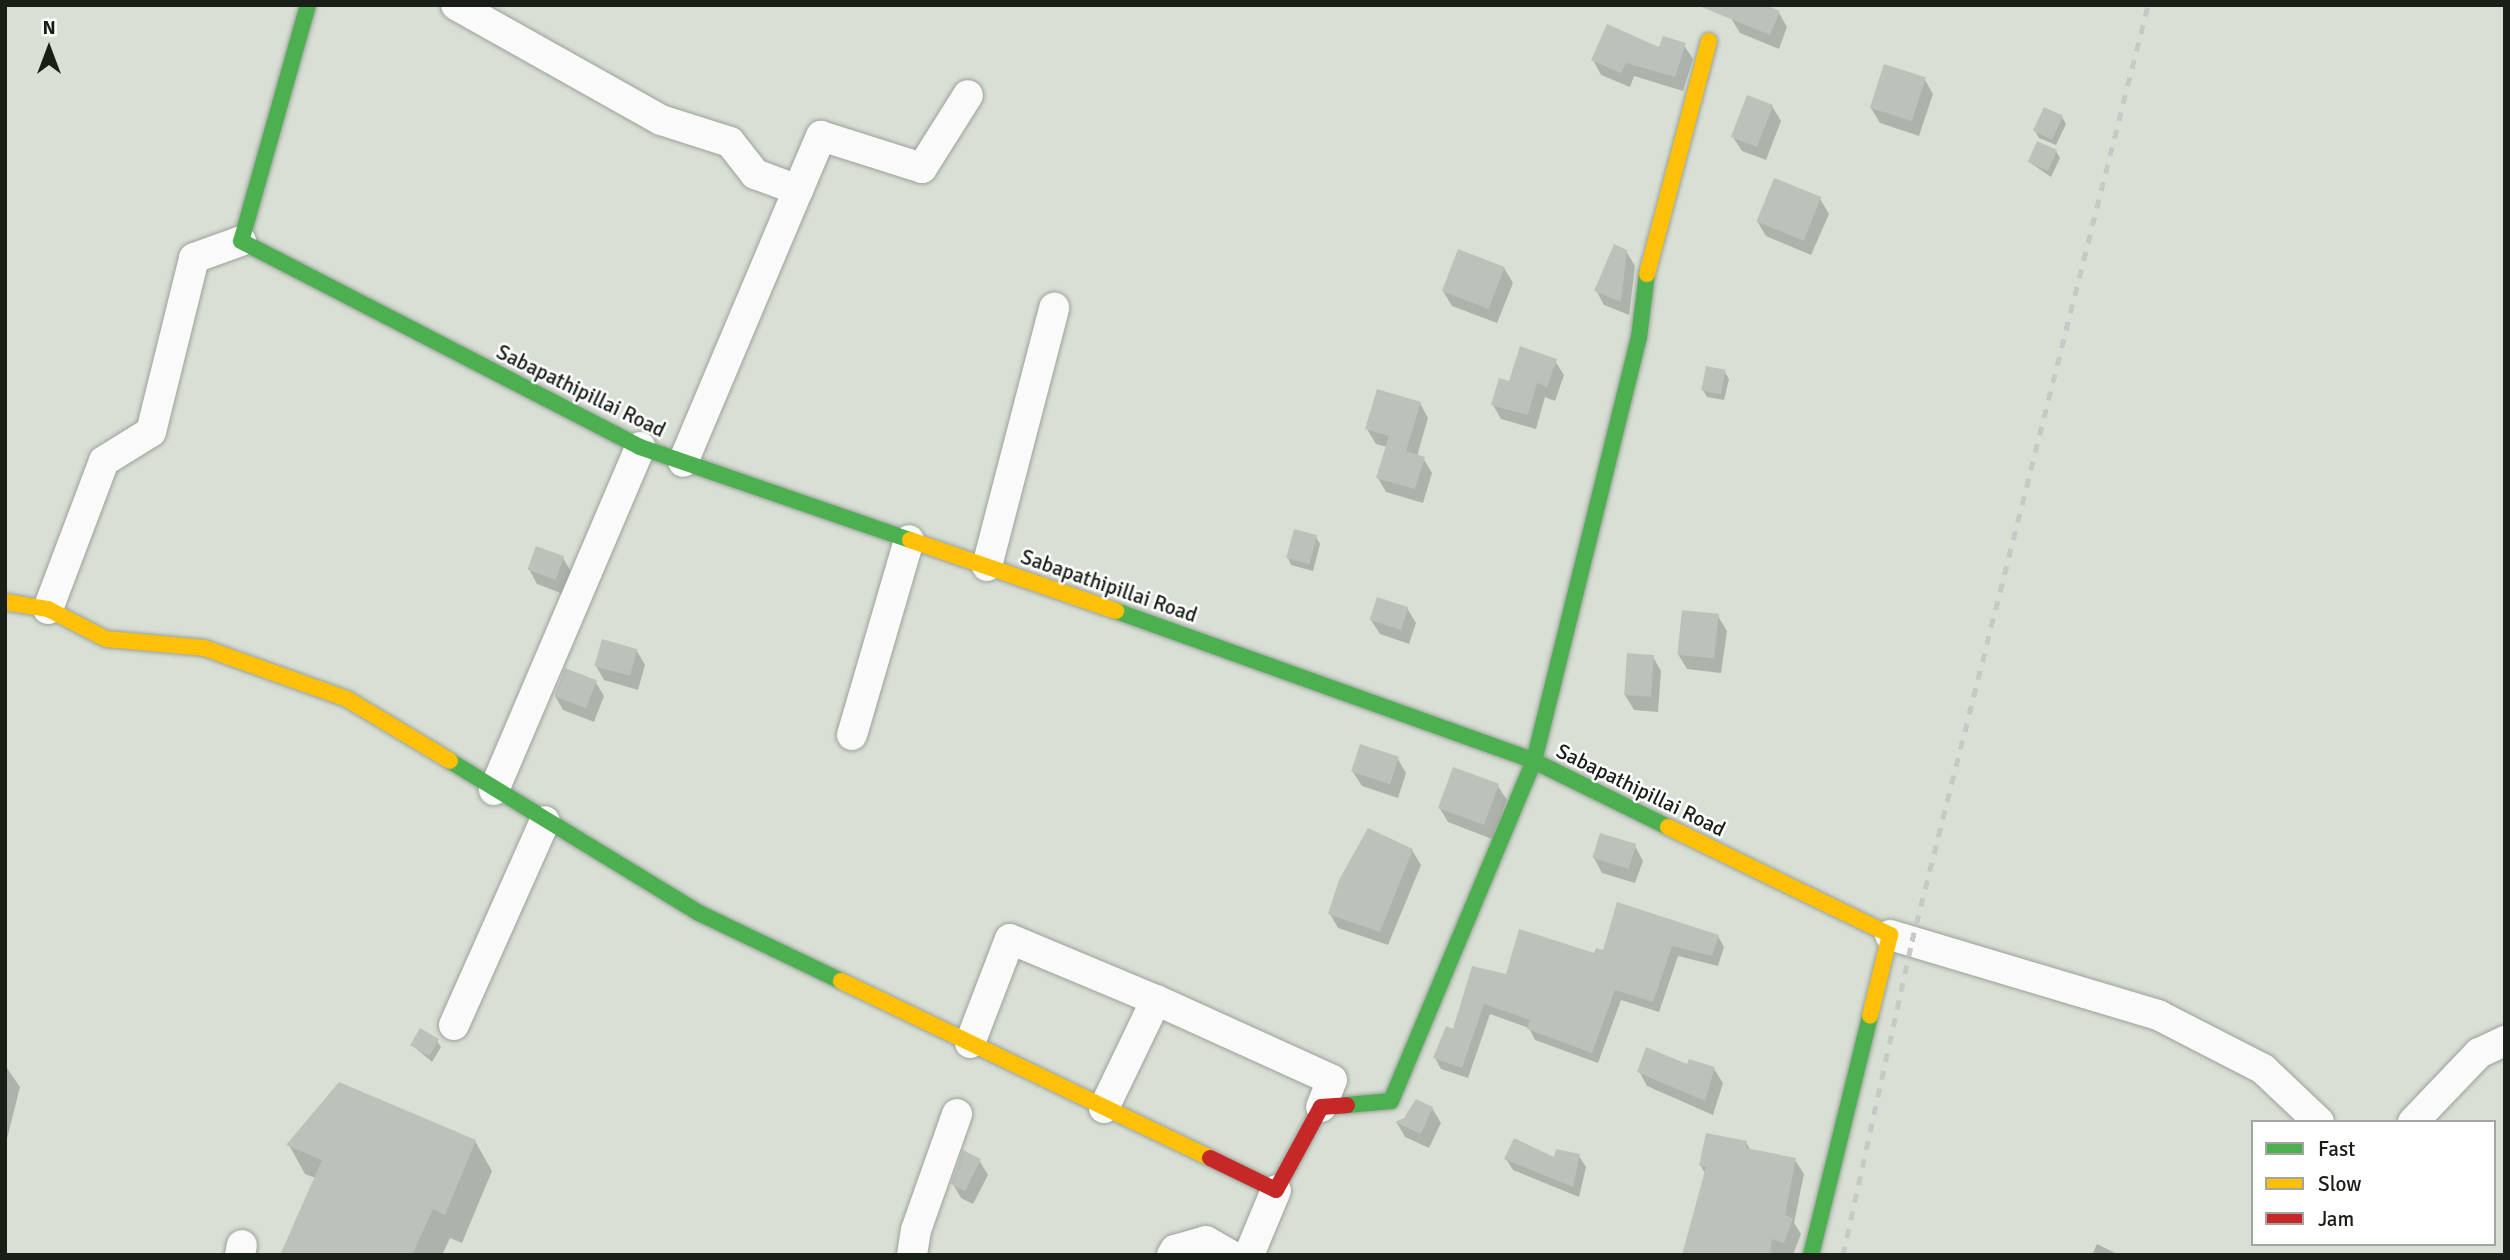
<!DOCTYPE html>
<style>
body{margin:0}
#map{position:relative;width:2510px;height:1260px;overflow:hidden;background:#d8e0d6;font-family:Signika,sans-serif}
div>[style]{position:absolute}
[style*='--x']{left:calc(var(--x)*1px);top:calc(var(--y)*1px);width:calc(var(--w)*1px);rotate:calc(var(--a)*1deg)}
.shadow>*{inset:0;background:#0003}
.building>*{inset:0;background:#bcc2ba;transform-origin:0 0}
.roads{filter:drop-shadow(0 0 2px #9ca19a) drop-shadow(0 0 2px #9ca19a)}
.street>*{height:30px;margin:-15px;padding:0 15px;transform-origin:15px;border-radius:15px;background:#f9faf9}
.fast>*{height:16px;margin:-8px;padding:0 8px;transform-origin:8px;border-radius:8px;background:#4caf50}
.slow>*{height:16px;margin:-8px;padding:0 8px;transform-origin:8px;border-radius:8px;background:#ffc107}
.jam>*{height:16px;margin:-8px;padding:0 8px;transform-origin:8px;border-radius:8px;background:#c62828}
.rail>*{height:5px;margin-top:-2.5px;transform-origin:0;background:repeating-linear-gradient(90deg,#c7c9c7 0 9px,transparent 0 18px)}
span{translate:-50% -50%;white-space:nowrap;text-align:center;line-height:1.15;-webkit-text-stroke:5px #fff;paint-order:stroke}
.street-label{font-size:21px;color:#191e17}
.frame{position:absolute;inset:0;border:7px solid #191e17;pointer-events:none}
.legend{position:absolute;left:2251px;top:1120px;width:245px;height:126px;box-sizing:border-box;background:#fff;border:2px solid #a3a5a2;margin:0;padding:9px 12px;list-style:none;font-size:21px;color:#191e17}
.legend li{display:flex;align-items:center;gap:14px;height:35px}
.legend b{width:35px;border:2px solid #a3a5a2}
.north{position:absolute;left:14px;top:14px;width:70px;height:70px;-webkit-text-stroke:5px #fff;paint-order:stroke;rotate:0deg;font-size:19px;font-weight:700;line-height:28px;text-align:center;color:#191e17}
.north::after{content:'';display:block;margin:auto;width:24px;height:32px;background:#191e17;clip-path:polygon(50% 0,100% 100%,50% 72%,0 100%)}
</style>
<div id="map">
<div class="shadow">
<div style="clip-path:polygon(1737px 5px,1760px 5px,1779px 13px,1787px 27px,1779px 49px,1740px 33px,1731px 18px)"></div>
<div style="clip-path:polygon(1684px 45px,1693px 59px,1683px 91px,1634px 76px,1630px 87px,1601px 75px,1593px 60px)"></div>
<div style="clip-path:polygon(1925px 80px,1933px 94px,1919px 136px,1880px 123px,1871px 108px)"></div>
<div style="clip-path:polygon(1772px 106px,1781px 121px,1766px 160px,1742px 151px,1733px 137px)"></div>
<div style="clip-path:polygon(2062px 117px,2066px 124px,2056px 145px,2039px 138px,2035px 131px)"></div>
<div style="clip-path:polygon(2056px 151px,2060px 158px,2051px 177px,2029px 162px)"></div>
<div style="clip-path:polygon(1820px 199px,1829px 214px,1811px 255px,1766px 236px,1757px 221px)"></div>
<div style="clip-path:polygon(1626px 251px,1635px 266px,1629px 315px,1604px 305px,1596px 290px)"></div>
<div style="clip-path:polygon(1504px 268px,1513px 283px,1497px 323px,1452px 306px,1443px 291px)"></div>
<div style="clip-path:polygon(1555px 361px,1564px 375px,1555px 401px,1545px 397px,1536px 429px,1501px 419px,1493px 405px,1510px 383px)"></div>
<div style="clip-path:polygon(1725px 372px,1729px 379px,1724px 400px,1707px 397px,1703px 390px)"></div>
<div style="clip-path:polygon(1420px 403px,1428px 418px,1417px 456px,1423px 458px,1432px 473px,1423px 503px,1386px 492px,1378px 478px,1387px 447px,1376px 444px,1367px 429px)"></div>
<div style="clip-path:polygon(1316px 537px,1320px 544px,1313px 571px,1291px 565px,1288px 558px)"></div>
<div style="clip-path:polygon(563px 558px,571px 572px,563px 594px,537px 584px,529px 569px)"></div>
<div style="clip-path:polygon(1407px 608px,1416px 623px,1409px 644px,1380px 634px,1371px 620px)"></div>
<div style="clip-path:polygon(1718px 616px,1727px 631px,1721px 673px,1687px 669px,1678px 654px)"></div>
<div style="clip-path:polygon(637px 651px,645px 665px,638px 690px,604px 680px,596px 666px)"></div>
<div style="clip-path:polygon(1653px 657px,1661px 671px,1658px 712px,1634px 710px,1625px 695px)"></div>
<div style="clip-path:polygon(595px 681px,604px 696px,594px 722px,563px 710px,555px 696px)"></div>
<div style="clip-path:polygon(1398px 759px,1406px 773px,1398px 798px,1362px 786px,1353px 772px)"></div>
<div style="clip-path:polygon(1498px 786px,1507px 800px,1492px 839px,1448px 822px,1439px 807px)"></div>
<div style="clip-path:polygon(1635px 846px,1643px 861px,1635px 883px,1602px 873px,1594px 858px)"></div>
<div style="clip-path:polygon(1412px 850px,1421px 865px,1388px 945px,1338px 928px,1330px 914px)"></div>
<div style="clip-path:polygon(1718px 936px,1724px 947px,1718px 966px,1678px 956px,1659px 1012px,1621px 1000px,1598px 1063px,1535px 1040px,1529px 1028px,1490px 1014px,1468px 1078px,1441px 1069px,1435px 1058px,1507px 976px,1604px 952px)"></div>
<div style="clip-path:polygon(437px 1041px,441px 1047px,432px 1062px,412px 1045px)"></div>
<div style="clip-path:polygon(5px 1065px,20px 1087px,5px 1147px)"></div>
<div style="clip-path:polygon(1688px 1066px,1714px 1069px,1723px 1083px,1713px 1115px,1647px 1086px,1639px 1071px)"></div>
<div style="clip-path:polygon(1432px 1108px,1441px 1123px,1429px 1148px,1405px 1137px,1397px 1123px)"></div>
<div style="clip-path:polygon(475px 1141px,492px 1171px,462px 1243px,450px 1238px,442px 1255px,284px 1255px,316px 1178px,305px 1174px,289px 1145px)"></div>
<div style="clip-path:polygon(1746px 1142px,1751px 1151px,1795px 1160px,1804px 1174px,1794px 1223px,1801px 1234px,1793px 1255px,1685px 1255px,1706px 1175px,1701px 1166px)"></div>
<div style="clip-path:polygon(1579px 1156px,1586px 1167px,1579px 1197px,1513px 1170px,1506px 1159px)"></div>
<div style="clip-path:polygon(979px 1160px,988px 1175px,973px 1204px,961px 1198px,953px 1184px)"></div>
<div style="clip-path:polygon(2097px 1244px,2119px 1255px,2092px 1255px)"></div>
</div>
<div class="building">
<div style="clip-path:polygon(1765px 5px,1780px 11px,1770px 35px,1699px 6px)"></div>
<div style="clip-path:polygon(1607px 24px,1659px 47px,1663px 36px,1686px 43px,1675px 77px,1626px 63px,1621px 73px,1591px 60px)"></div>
<div style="left:1884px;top:64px;width:44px;height:46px;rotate:18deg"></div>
<div style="left:1747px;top:95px;width:28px;height:45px;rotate:21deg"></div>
<div style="left:2044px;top:107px;width:21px;height:26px;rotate:25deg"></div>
<div style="left:2037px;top:141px;width:22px;height:23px;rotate:24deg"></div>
<div style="left:1774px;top:178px;width:51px;height:47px;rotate:22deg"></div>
<div style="clip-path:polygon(1614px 244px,1627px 250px,1621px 302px,1594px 291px)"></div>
<div style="left:1458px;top:249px;width:50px;height:45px;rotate:21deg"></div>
<div style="clip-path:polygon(1520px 346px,1557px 359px,1547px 387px,1537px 383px,1528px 415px,1491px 405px,1499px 378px,1509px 381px)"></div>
<div style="left:1706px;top:366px;width:20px;height:25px;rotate:11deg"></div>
<div style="clip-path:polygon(1377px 389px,1421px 402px,1406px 451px,1425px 457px,1415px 489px,1376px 478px,1389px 436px,1365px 429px)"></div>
<div style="left:1294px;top:529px;width:24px;height:30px;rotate:15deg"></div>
<div style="left:536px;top:546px;width:30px;height:25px;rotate:20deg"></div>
<div style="left:1377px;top:597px;width:33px;height:24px;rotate:18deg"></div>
<div style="left:1682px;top:610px;width:37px;height:45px;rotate:6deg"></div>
<div style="left:602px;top:639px;width:37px;height:28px;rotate:16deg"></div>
<div style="left:1627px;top:653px;width:27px;height:42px;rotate:4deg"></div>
<div style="left:565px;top:668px;width:34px;height:30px;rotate:21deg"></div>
<div style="left:1360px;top:744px;width:41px;height:29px;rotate:18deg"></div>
<div style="left:1453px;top:767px;width:49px;height:44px;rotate:20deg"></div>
<div style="clip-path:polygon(1368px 828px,1413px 849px,1380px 932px,1328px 914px,1339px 880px)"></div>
<div style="left:1600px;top:833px;width:38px;height:26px;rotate:17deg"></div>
<div style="clip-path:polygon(1617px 902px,1719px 935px,1712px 956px,1672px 946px,1653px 1002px,1615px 990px,1592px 1053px,1527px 1029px,1530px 1020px,1484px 1004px,1462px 1068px,1433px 1058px,1446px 1026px,1453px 1029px,1472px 966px,1506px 974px,1519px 929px,1594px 953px,1596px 948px,1603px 950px)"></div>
<div style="left:420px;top:1028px;width:22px;height:20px;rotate:30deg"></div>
<div style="clip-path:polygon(1646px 1047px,1687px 1064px,1689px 1059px,1715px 1067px,1705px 1101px,1637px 1072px)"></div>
<div style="clip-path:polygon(339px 1082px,476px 1140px,445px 1215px,433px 1209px,412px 1255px,280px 1255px,322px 1160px,286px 1145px)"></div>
<div style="clip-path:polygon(1416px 1099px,1433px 1107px,1421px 1134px,1395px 1122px,1404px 1118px)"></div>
<div style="clip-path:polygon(1706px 1133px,1747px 1141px,1746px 1148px,1796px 1158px,1785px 1215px,1793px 1218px,1784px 1243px,1772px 1239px,1770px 1255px,1682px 1255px,1706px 1167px,1699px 1166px)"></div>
<div style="clip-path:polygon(1514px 1138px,1554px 1157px,1556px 1149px,1580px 1154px,1573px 1187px,1504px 1159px)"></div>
<div style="clip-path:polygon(963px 1150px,981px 1159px,965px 1191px,951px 1184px)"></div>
</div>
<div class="roads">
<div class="street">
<div style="--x:456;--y:5;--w:235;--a:29.3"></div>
<div style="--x:661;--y:120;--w:72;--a:17.7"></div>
<div style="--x:730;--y:142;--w:41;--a:52"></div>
<div style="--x:755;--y:174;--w:46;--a:20.4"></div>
<div style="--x:798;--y:190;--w:295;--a:112.9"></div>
<div style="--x:798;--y:190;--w:59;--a:-66.9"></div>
<div style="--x:821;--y:136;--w:106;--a:17.6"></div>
<div style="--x:922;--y:168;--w:86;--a:-57.8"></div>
<div style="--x:987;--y:566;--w:267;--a:-75.4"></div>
<div style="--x:48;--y:609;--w:158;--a:-69.3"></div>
<div style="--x:104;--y:461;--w:55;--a:-31.7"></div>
<div style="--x:151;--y:432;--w:179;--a:-76.1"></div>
<div style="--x:194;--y:258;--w:50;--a:-19.9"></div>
<div style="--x:852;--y:735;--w:203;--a:-73.7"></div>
<div style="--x:494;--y:790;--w:373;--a:-66.9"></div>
<div style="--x:1890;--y:935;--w:280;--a:16.6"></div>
<div style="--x:2158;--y:1015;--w:118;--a:27.2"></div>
<div style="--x:2263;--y:1069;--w:77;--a:43.4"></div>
<div style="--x:454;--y:1025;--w:223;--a:-66"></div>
<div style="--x:970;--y:1043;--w:111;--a:-69"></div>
<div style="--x:1010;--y:939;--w:158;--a:22.7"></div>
<div style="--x:1104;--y:1108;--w:120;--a:-64.3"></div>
<div style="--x:1156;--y:1000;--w:193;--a:24.4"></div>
<div style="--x:1332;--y:1080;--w:29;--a:112"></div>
<div style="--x:2413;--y:1122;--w:95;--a:-46.3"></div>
<div style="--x:2479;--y:1053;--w:29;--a:-25"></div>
<div style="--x:240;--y:1255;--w:10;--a:-79"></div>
<div style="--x:912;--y:1255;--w:25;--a:-81"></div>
<div style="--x:916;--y:1230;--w:123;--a:-70.5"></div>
<div style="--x:1172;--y:1255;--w:6;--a:-59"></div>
<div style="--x:1175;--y:1250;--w:32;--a:-16"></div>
<div style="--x:1206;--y:1241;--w:28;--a:30"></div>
<div style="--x:1249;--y:1255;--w:70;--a:-67.4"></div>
</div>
<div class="fast">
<div style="--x:308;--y:5;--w:245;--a:105.8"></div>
<div style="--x:241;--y:241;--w:449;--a:27.3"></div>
<div style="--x:640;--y:447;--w:286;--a:19"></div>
<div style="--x:1116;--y:611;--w:444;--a:19.7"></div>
<div style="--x:1534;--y:761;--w:149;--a:26.2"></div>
<div style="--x:450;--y:761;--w:292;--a:31.4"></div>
<div style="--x:699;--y:913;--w:157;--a:25.6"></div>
<div style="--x:1347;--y:1105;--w:44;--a:-5.2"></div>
<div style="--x:1391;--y:1101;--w:369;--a:-67.2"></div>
<div style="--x:1534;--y:761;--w:437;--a:-76.1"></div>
<div style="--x:1639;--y:337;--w:64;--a:-82.8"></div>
<div style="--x:1811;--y:1255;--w:246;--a:-76.1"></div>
</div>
<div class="slow">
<div style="--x:1647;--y:274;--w:241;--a:-75.1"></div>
<div style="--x:910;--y:540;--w:218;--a:19"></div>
<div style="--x:5;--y:602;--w:44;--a:9.2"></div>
<div style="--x:48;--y:609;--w:65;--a:27.3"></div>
<div style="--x:106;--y:639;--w:98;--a:5.2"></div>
<div style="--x:204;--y:648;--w:152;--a:19.6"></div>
<div style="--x:347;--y:699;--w:120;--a:31"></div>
<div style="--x:1668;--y:827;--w:247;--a:25.9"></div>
<div style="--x:1890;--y:935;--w:83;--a:103.9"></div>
<div style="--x:841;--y:981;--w:409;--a:25.6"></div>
</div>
<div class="jam">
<div style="--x:1210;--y:1158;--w:73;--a:25.9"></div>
<div style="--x:1276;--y:1190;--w:94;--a:-61.5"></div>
<div style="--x:1321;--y:1107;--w:26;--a:-4"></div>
</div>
</div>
<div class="rail">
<div style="--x:1843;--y:1255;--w:321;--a:-77.6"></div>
<div style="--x:1912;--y:941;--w:965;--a:-75.85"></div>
</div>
<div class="street-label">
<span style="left:581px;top:391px;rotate:26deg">Sabapathipillai Road</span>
<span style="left:1109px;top:586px;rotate:19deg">Sabapathipillai Road</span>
<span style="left:1641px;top:790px;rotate:26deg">Sabapathipillai Road</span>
</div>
<div class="frame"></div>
<ul class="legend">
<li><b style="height:9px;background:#4caf50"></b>Fast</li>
<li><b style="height:9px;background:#ffc107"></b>Slow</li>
<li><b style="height:9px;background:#c62828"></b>Jam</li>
</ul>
<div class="north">N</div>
</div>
